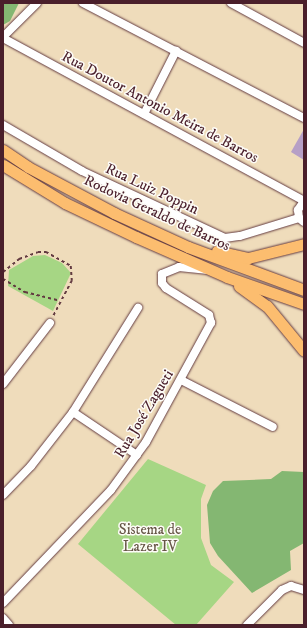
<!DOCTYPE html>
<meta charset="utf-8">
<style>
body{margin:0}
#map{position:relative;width:307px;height:628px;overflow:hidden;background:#efdcbb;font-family:"IM FELL DW Pica",serif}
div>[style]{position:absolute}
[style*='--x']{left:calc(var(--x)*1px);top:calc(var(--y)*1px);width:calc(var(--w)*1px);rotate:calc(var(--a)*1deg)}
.green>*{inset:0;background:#a6d684}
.forest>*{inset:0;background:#84b772}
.building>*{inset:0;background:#b69fc6}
.path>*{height:1.5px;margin-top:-0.75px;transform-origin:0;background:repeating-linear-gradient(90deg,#633b41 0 3px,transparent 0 6px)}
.roads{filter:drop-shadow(0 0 1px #633b41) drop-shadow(0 0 1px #633b41)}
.minor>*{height:8px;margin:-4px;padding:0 4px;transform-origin:4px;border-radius:4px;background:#fff}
.highway>*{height:11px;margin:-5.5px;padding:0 5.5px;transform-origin:5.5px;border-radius:5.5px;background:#fcbd6f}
span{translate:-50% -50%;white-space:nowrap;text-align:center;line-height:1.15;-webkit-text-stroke:3px #fdfcf7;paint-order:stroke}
.street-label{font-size:15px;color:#4a1f2b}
.park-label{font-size:15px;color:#665646}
.frame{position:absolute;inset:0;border:4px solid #4a1f2b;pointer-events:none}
</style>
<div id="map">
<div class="green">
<div style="clip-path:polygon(45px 255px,62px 263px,71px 273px,53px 311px,8px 286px,9px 270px,33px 256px)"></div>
<div style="clip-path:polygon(148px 459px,206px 485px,201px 499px,201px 538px,211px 565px,234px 582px,196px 625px,176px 625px,78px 544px)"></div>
</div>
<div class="forest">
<div style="clip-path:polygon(3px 3px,19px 3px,10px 21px,3px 25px)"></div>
<div style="clip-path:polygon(282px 471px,304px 472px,304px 543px,290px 551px,291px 570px,252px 593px,218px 556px,210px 543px,207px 505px,213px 491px,223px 481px,271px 479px)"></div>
</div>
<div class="building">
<div style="clip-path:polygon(304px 129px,304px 160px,291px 152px)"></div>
</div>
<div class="path">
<div style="--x:3;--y:272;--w:21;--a:-39"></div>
<div style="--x:19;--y:259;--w:20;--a:-20"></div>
<div style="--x:38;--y:252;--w:8;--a:0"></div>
<div style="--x:46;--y:252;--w:29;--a:29"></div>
<div style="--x:71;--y:266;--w:15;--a:86"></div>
<div style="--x:72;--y:281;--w:41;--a:117.8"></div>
<div style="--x:3;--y:279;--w:26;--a:31"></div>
<div style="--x:25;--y:292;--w:36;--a:14"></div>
</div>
<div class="roads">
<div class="minor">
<div style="--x:83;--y:3;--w:249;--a:27.5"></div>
<div style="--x:231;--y:3;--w:83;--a:28.7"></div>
<div style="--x:3;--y:37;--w:48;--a:-45"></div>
<div style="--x:3;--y:38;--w:342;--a:28.4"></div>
<div style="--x:144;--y:114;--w:71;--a:-63.1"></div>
<div style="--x:3;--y:125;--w:91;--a:30.2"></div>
<div style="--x:82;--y:171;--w:158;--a:25.1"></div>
<div style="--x:225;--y:238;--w:15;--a:-8"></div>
<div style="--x:240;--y:236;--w:62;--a:-17"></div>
<div style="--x:304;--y:201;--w:11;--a:124"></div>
<div style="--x:298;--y:210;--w:8;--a:83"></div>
<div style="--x:299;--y:218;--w:6;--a:39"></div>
<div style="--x:181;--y:380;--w:103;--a:27.1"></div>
<div style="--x:3;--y:384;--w:77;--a:-52.4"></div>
<div style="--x:73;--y:412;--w:77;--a:33.9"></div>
<div style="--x:3;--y:495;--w:40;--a:-46"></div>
<div style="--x:31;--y:466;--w:68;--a:-52.1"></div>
<div style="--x:73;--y:412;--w:123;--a:-58"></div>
<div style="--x:3;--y:603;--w:156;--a:-46.3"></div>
<div style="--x:111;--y:490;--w:59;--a:-53.9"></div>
<div style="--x:146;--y:442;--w:136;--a:-61.4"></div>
<div style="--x:211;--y:323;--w:8;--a:-104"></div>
<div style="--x:209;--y:315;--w:51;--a:-147.9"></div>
<div style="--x:166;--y:288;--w:6;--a:-129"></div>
<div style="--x:162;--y:283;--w:9;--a:-90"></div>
<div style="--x:162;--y:274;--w:18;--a:-22"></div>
<div style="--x:179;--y:267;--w:27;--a:6"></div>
<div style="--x:3;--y:618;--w:9;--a:49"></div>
<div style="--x:247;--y:625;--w:49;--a:-45"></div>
<div style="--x:282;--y:590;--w:10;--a:-24"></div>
<div style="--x:291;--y:586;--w:14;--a:17"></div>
</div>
<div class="highway">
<div style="--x:3;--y:150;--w:30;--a:34"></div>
<div style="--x:28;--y:167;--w:98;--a:28.1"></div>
<div style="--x:114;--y:213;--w:81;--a:24.7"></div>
<div style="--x:188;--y:247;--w:124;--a:20.3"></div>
<div style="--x:3;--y:165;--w:73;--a:31.5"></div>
<div style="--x:65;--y:203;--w:79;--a:25.6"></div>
<div style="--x:136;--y:237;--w:99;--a:23.7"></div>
<div style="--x:227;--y:277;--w:82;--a:19.3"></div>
<div style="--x:217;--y:251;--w:32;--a:13"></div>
<div style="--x:248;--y:258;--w:58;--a:-14"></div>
<div style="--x:239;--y:286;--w:34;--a:36"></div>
<div style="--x:267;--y:306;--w:58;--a:50.6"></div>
</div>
</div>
<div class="street-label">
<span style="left:160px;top:107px;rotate:28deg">Rua Doutor Antonio Meira de Barros</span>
<span style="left:152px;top:189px;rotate:25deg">Rua Luiz Poppin</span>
<span style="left:157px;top:213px;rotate:25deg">Rodovia Geraldo de Barros</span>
<span style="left:144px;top:414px;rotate:-59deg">Rua José Zagueti</span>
</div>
<div class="park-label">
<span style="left:150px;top:538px">Sistema de<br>Lazer IV</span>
</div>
<div class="frame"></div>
</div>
